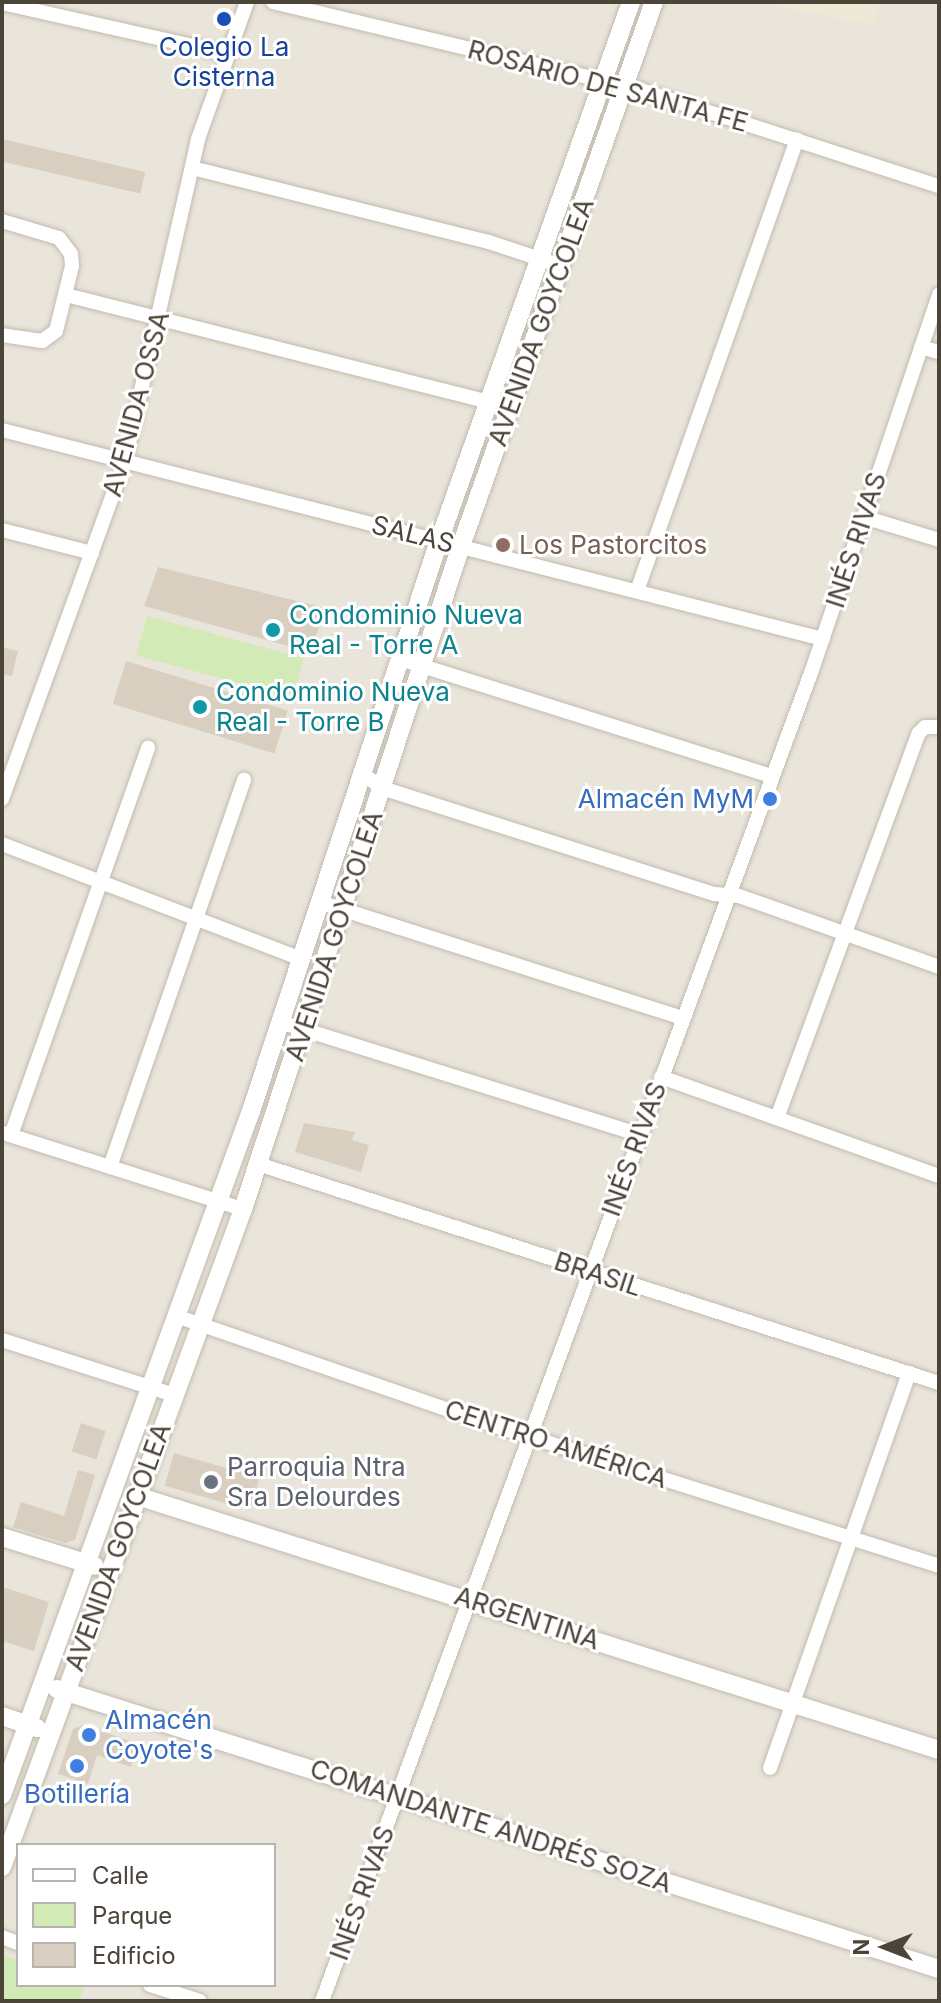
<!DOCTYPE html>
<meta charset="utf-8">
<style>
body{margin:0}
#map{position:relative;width:941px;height:2003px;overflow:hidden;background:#f6f3ec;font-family:Inter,sans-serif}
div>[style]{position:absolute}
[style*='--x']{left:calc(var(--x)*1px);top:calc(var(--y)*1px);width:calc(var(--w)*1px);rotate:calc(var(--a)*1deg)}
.residential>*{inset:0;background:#eae5da}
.education>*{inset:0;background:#efe8d6}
.green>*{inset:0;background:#d2eab5;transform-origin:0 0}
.building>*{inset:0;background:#d8cfc1;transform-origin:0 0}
.roads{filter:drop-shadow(0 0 2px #c2bbae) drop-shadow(0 0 2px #c2bbae)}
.minor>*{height:14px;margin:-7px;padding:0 7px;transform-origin:7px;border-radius:7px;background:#fff}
.tertiary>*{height:18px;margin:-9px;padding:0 9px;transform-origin:9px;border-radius:9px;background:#fff}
.dots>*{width:22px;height:22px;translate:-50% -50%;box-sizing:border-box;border:4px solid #fff;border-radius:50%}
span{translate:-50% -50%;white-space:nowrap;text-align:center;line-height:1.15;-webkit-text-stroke:6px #fff;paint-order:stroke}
.transit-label{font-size:26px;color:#164399}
.street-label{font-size:26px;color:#4b4439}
.education-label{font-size:26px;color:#785e54}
.left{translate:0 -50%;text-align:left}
.culture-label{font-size:26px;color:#0d838f}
.shop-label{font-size:26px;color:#366cbe}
.right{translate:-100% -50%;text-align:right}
.worship-label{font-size:26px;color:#5b616d}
.frame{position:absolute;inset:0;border:4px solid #4b4439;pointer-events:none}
.legend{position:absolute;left:16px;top:1843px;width:260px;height:144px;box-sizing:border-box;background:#fff;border:2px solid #b7b4b0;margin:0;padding:10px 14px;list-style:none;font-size:24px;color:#4b4439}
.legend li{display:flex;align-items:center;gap:16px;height:40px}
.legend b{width:40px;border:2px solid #b7b4b0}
.north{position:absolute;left:845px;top:1907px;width:80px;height:80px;-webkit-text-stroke:6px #fff;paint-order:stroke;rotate:270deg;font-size:22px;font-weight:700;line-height:32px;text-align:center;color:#4b4439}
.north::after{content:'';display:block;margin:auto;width:28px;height:36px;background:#4b4439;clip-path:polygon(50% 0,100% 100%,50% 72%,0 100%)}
</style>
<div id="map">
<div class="residential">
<div style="clip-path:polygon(evenodd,2px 2px,939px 2px,939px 2001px,2px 2001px,2px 2px,18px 1845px,274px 1845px,274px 1985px,18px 1985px,18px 1845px)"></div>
</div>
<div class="education">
<div style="clip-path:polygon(757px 2px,879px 2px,872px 25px)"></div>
</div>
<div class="green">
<div style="left:147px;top:616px;width:162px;height:41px;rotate:15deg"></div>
<div style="clip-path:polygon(2px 1955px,18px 1960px,18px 1985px,85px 1985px,79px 2001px,2px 2001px)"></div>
</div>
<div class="building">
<div style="left:2px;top:139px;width:147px;height:22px;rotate:13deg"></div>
<div style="clip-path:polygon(158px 567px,326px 608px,310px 652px,144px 606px)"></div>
<div style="clip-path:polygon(2px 647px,18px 651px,12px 676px,2px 674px)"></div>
<div style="left:126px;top:661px;width:169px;height:45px;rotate:17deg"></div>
<div style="clip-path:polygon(304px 1123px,355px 1132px,352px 1140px,369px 1145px,361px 1172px,295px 1152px)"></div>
<div style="left:81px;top:1423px;width:26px;height:30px;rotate:18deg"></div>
<div style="left:174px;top:1453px;width:89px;height:34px;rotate:16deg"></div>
<div style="clip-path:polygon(78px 1470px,95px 1475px,75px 1540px,65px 1543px,13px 1527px,21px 1502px,64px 1516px)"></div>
<div style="clip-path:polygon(2px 1587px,49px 1602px,34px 1651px,2px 1641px)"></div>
<div style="clip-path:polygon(83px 1725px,139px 1744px,131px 1767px,97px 1755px,88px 1784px,58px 1774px,73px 1729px)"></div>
</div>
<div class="roads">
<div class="minor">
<div style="--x:273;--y:2;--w:378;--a:13.4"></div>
<div style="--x:641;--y:90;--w:313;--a:17.9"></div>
<div style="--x:2;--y:3;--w:232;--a:12.7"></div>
<div style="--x:192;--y:168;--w:306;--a:14"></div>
<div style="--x:489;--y:242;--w:76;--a:18.4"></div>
<div style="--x:2;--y:221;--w:59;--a:16.6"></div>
<div style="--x:59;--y:238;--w:20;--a:53"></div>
<div style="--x:71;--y:254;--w:12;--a:85"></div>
<div style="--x:72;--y:266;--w:67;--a:103.8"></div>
<div style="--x:56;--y:331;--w:17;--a:144"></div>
<div style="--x:42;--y:341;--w:40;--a:-171.5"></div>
<div style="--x:66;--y:295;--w:458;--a:14.2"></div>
<div style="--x:921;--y:347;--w:19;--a:16"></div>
<div style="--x:2;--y:430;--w:847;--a:14.28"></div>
<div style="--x:864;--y:517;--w:78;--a:17"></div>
<div style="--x:2;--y:530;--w:93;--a:14.3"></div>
<div style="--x:637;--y:591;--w:479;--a:-70.5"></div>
<div style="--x:400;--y:659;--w:390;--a:17.5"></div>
<div style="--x:362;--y:773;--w:25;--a:37"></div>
<div style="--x:382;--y:788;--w:349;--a:17.7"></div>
<div style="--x:715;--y:894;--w:24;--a:5"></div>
<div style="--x:739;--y:896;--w:212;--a:19.5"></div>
<div style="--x:2;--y:799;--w:360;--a:-70"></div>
<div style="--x:125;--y:461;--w:330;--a:-77.2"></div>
<div style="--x:198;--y:139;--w:145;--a:-70.3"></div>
<div style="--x:2;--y:844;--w:320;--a:21"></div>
<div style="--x:319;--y:902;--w:382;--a:17.7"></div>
<div style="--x:280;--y:1022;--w:377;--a:17.4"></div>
<div style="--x:661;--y:1077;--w:295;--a:19.6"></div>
<div style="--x:777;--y:1118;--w:410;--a:-69.8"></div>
<div style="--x:919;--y:733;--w:8;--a:-45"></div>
<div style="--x:925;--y:727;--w:14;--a:0"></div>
<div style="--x:3;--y:1133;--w:252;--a:17.6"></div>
<div style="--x:11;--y:1135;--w:411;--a:-70.5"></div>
<div style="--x:258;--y:1164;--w:715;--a:17.83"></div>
<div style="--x:110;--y:1167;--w:410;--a:-70.9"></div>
<div style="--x:176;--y:1316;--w:351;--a:19"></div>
<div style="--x:508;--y:1430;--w:452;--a:17.5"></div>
<div style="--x:2;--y:1340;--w:181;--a:17.7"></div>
<div style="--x:770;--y:1768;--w:419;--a:-70.6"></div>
<div style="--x:2;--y:1937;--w:17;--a:21"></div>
<div style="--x:150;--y:1985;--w:52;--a:17.7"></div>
<div style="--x:322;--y:2001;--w:1415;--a:-69.79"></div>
<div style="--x:811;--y:673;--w:400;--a:-71.3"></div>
</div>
<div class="tertiary">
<div style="--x:137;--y:1496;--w:841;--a:17.57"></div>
<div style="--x:2;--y:1537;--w:97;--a:17.3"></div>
<div style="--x:57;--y:1689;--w:925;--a:17.61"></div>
<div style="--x:2;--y:1716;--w:37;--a:19"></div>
<div style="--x:2;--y:1795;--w:728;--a:-70"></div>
<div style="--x:251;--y:1111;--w:600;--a:-71.75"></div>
<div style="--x:439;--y:541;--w:572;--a:-70.39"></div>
<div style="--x:2;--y:1867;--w:701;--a:-69.88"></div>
<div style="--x:243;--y:1209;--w:698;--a:-71.8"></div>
<div style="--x:461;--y:546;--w:577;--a:-70.47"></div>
</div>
</div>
<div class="dots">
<div style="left:224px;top:19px;background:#1a4fb4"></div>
<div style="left:503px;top:545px;background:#8d6e63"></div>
<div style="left:273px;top:630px;background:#0f9aa8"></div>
<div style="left:200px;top:707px;background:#0f9aa8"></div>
<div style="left:770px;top:799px;background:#3f7fe0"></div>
<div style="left:211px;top:1482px;background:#6b7280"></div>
<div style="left:89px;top:1735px;background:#3f7fe0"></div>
<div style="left:77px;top:1766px;background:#3f7fe0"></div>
</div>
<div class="transit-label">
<span style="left:224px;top:62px">Colegio La<br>Cisterna</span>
</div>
<div class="street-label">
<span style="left:608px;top:86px;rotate:15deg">ROSARIO DE SANTA FE</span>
<span style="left:541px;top:322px;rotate:-70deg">AVENIDA GOYCOLEA</span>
<span style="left:136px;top:404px;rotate:-75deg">AVENIDA OSSA</span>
<span style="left:413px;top:534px;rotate:14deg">SALAS</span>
<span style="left:856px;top:540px;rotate:-72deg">INÉS RIVAS</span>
<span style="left:334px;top:936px;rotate:-72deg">AVENIDA GOYCOLEA</span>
<span style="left:634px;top:1149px;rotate:-70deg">INÉS RIVAS</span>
<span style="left:598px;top:1274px;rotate:18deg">BRASIL</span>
<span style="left:556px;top:1444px;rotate:18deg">CENTRO AMÉRICA</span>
<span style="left:118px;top:1547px;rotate:-70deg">AVENIDA GOYCOLEA</span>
<span style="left:527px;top:1618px;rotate:18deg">ARGENTINA</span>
<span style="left:491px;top:1826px;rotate:18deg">COMANDANTE ANDRÉS SOZA</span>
<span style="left:362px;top:1893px;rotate:-70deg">INÉS RIVAS</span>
</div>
<div class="education-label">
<span class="left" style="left:519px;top:545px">Los Pastorcitos</span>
</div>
<div class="culture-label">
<span class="left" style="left:289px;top:630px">Condominio Nueva<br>Real - Torre A</span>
<span class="left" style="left:216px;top:707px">Condominio Nueva<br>Real - Torre B</span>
</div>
<div class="shop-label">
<span class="right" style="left:754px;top:799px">Almacén MyM</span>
<span class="left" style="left:105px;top:1735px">Almacén<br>Coyote's</span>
<span style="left:77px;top:1794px">Botillería</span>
</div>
<div class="worship-label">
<span class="left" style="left:227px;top:1482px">Parroquia Ntra<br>Sra Delourdes</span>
</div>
<div class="frame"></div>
<ul class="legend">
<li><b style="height:10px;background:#fff"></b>Calle</li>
<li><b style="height:22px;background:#d2eab5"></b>Parque</li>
<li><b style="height:22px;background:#d8cfc1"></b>Edificio</li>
</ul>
<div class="north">N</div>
</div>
